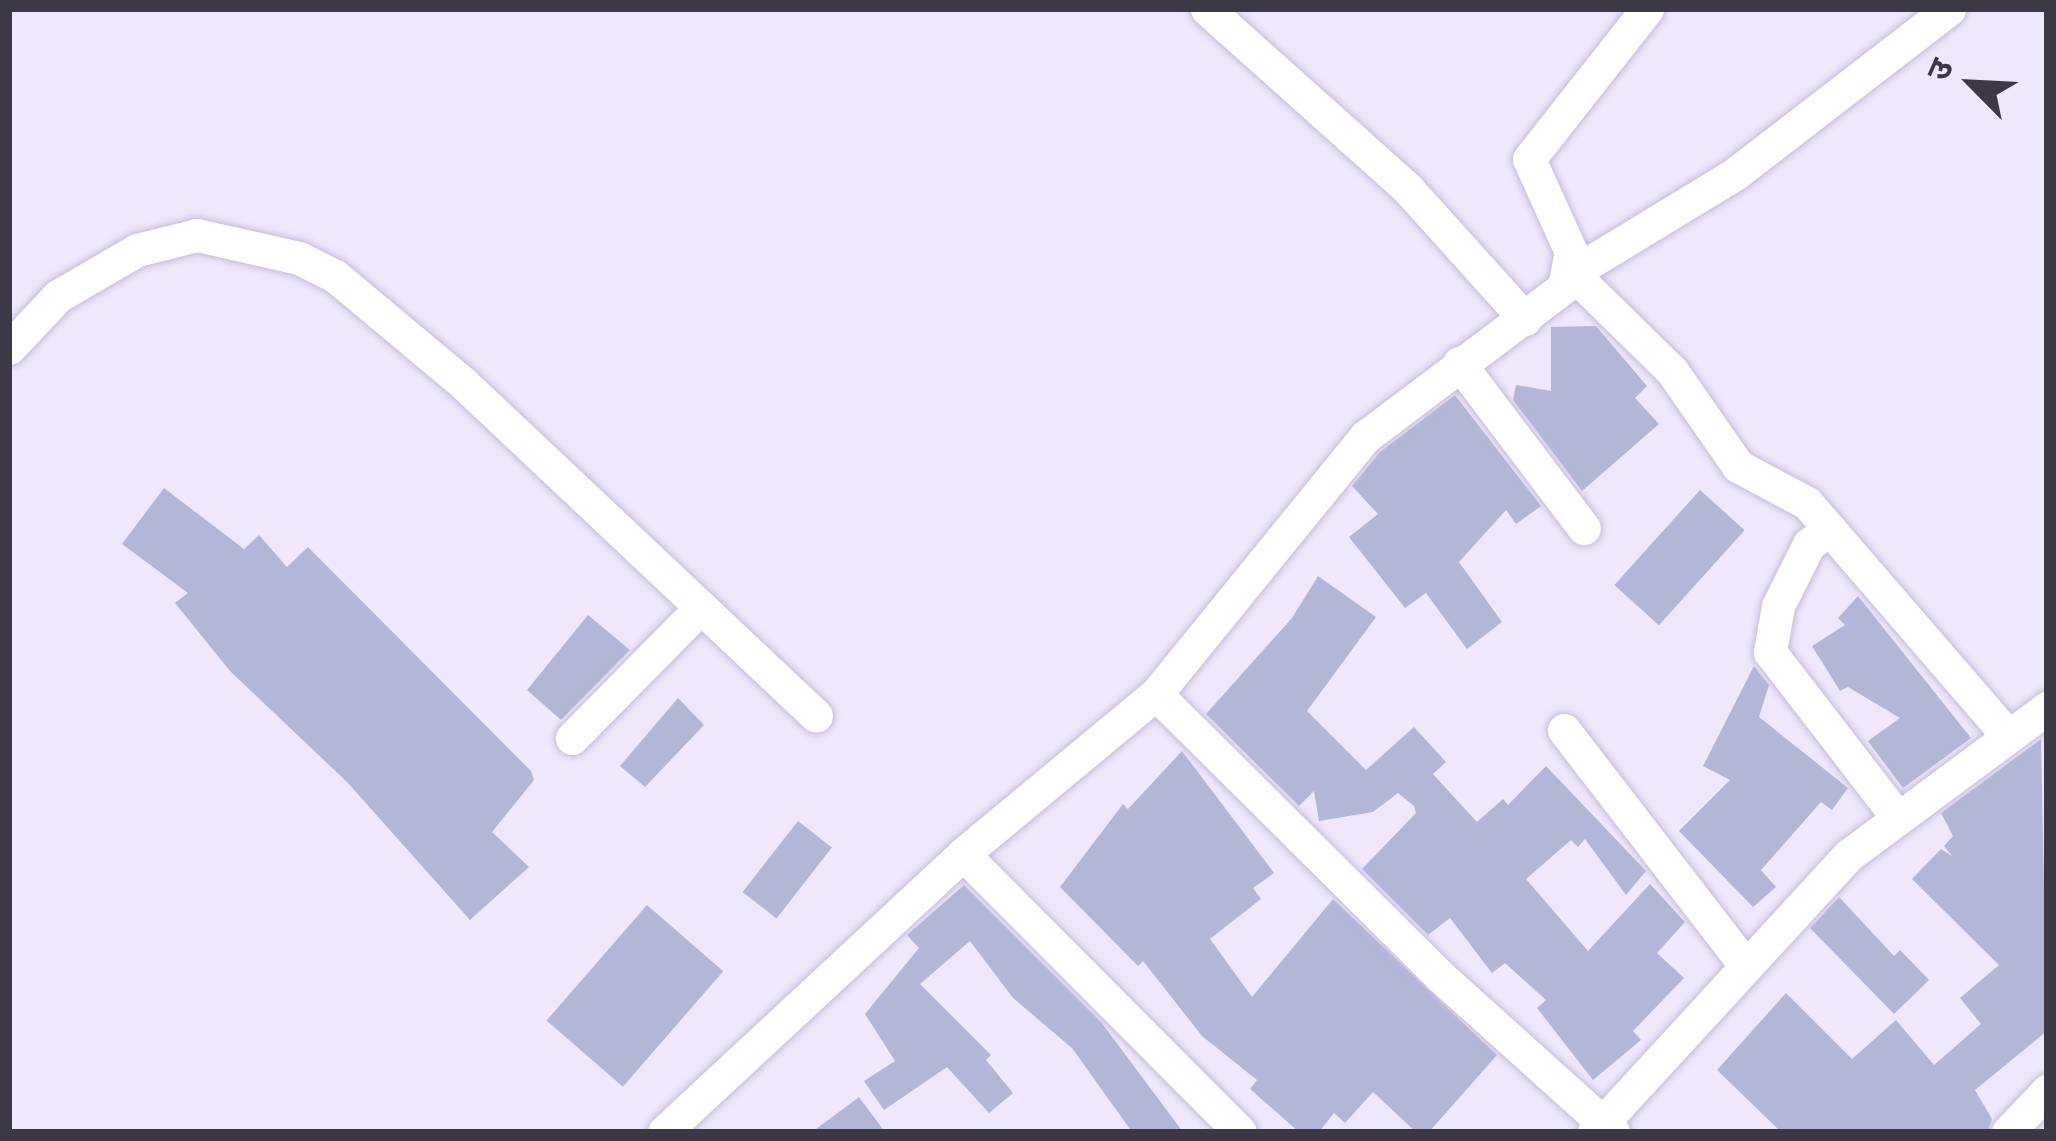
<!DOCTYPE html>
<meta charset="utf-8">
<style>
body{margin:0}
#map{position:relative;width:2056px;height:1141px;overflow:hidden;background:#efe8fc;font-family:"Golos Text","Noto Sans Devanagari",sans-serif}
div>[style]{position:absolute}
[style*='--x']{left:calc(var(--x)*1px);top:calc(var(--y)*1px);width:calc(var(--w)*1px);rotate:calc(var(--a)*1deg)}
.building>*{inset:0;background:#b3b6d7;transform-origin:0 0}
.roads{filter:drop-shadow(0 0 3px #c7bcdc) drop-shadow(0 0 3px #c7bcdc)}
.minor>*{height:33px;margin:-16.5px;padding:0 16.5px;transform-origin:16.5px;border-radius:16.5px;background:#fff}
span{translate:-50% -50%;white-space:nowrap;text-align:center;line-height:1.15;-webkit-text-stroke:9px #efe8fc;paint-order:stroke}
.frame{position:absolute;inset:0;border:12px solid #3d3845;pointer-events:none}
.north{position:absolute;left:1912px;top:24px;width:120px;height:120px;-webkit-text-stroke:9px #efe8fc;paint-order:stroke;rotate:294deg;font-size:33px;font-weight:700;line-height:48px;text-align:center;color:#3d3845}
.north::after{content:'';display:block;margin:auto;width:42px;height:54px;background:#3d3845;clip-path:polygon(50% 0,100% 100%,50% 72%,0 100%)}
</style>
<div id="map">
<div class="building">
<div style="clip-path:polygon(1596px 326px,1647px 386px,1635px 398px,1659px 424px,1582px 491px,1513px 400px,1516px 385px,1551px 391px,1551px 327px)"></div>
<div style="clip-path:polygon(1455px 395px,1541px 506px,1516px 524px,1506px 510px,1459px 562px,1502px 622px,1467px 649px,1426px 593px,1405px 608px,1349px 537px,1378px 514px,1352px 486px,1380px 452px)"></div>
<div style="clip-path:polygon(164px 488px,244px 549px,259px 535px,287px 567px,308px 547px,531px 771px,534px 780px,492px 832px,529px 867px,470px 920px,348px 783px,230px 671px,175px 603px,188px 593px,122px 544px)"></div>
<div style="left:1700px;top:490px;width:60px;height:128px;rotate:42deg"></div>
<div style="clip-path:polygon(1318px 576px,1376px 617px,1307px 711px,1366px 770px,1414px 727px,1446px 762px,1433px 774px,1477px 822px,1503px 799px,1508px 805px,1546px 766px,1646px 871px,1626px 895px,1585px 839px,1578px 847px,1571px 840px,1526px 879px,1588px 951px,1650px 884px,1685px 922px,1657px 953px,1684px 978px,1633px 1031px,1641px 1040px,1593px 1080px,1537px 1008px,1546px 1000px,1505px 963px,1492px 973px,1450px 918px,1428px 935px,1362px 869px,1416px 813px,1414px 806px,1398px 793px,1373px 812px,1319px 821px,1314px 791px,1299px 806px,1206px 714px,1292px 618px)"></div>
<div style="clip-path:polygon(1858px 596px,1971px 738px,1903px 788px,1868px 741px,1900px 718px,1848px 687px,1840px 691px,1812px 646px,1845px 625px,1838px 618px)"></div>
<div style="clip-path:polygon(588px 615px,630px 650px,561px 720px,527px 690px)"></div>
<div style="clip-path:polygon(1754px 666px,1769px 685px,1759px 717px,1848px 788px,1832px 810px,1821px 802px,1761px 870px,1776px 887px,1753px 907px,1679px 831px,1730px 780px,1703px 766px)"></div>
<div style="clip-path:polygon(678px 698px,704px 725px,645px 787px,620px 766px)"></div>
<div style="clip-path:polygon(2041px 739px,2047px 1031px,1975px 1090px,1992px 1119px,1988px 1132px,1781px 1132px,1717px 1070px,1786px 993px,1852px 1059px,1896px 1020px,1934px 1065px,1981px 1024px,1960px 998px,1999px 965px,1912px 879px,1941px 849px,1952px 856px,1944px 846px,1953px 836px,1941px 813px)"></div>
<div style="clip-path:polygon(1182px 751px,1274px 873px,1253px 888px,1261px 899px,1210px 939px,1252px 997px,1333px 899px,1497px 1055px,1429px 1132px,1416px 1132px,1373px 1092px,1345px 1123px,1334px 1113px,1319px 1132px,1299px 1132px,1250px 1089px,1257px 1080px,1202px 1036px,1143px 961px,1138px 966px,1060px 887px,1123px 804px,1128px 809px)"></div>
<div style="left:798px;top:821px;width:43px;height:90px;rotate:38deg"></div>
<div style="clip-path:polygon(964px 885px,1101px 1022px,1183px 1132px,1132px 1132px,1072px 1048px,1013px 998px,970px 941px,920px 984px,991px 1055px,986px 1060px,1013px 1093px,989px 1113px,947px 1067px,884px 1110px,864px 1081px,895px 1061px,865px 1014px,919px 948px,907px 935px)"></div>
<div style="clip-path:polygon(1839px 897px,1894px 956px,1900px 950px,1929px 980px,1894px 1014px,1810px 928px)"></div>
<div style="left:647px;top:905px;width:101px;height:153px;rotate:41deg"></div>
<div style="clip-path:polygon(859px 1097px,885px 1132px,812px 1132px)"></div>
</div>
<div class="roads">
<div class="minor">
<div style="--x:1207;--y:9;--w:270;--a:41.8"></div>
<div style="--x:1408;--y:189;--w:175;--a:48"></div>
<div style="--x:1949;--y:9;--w:270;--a:142.4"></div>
<div style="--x:1735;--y:174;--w:191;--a:148.7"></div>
<div style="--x:1572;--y:273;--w:140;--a:44.4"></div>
<div style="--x:1672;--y:371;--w:116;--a:55.2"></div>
<div style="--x:1738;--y:466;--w:78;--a:28.2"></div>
<div style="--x:1807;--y:503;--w:308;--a:49.2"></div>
<div style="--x:9;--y:348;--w:71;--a:-46.7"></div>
<div style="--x:58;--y:296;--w:91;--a:-30.2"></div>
<div style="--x:137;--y:250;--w:62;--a:-14"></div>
<div style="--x:197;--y:235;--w:105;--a:12.7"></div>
<div style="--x:299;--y:258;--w:40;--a:26.6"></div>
<div style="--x:335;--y:276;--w:167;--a:39.9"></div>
<div style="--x:463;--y:383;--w:485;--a:43.3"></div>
<div style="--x:1459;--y:363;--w:207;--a:52.9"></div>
<div style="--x:1830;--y:529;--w:26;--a:144"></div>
<div style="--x:1809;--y:544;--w:69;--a:116.6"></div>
<div style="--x:1778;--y:606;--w:47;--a:99.9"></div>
<div style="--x:1770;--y:652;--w:208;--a:52.4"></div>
<div style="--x:1156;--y:694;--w:400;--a:44.8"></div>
<div style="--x:1440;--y:976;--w:233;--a:42"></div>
<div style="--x:1564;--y:730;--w:298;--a:52.4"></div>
<div style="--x:572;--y:738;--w:184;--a:-45.4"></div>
<div style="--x:963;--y:854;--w:392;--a:45.1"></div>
<div style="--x:664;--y:1132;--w:408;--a:-42.9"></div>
<div style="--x:963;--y:854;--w:251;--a:-39.7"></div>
<div style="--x:1156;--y:694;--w:331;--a:-50.9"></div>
<div style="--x:1365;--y:437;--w:249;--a:-37"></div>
<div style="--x:1564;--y:287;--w:36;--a:-79"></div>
<div style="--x:1571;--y:252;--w:102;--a:-114.3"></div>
<div style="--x:1529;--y:159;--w:191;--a:-51.8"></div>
<div style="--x:1594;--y:1132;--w:377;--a:-47.4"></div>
<div style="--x:1849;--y:855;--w:247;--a:-36.6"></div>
<div style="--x:2008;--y:1132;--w:57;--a:-46.4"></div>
</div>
</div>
<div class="frame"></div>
<div class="north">उ</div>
</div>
